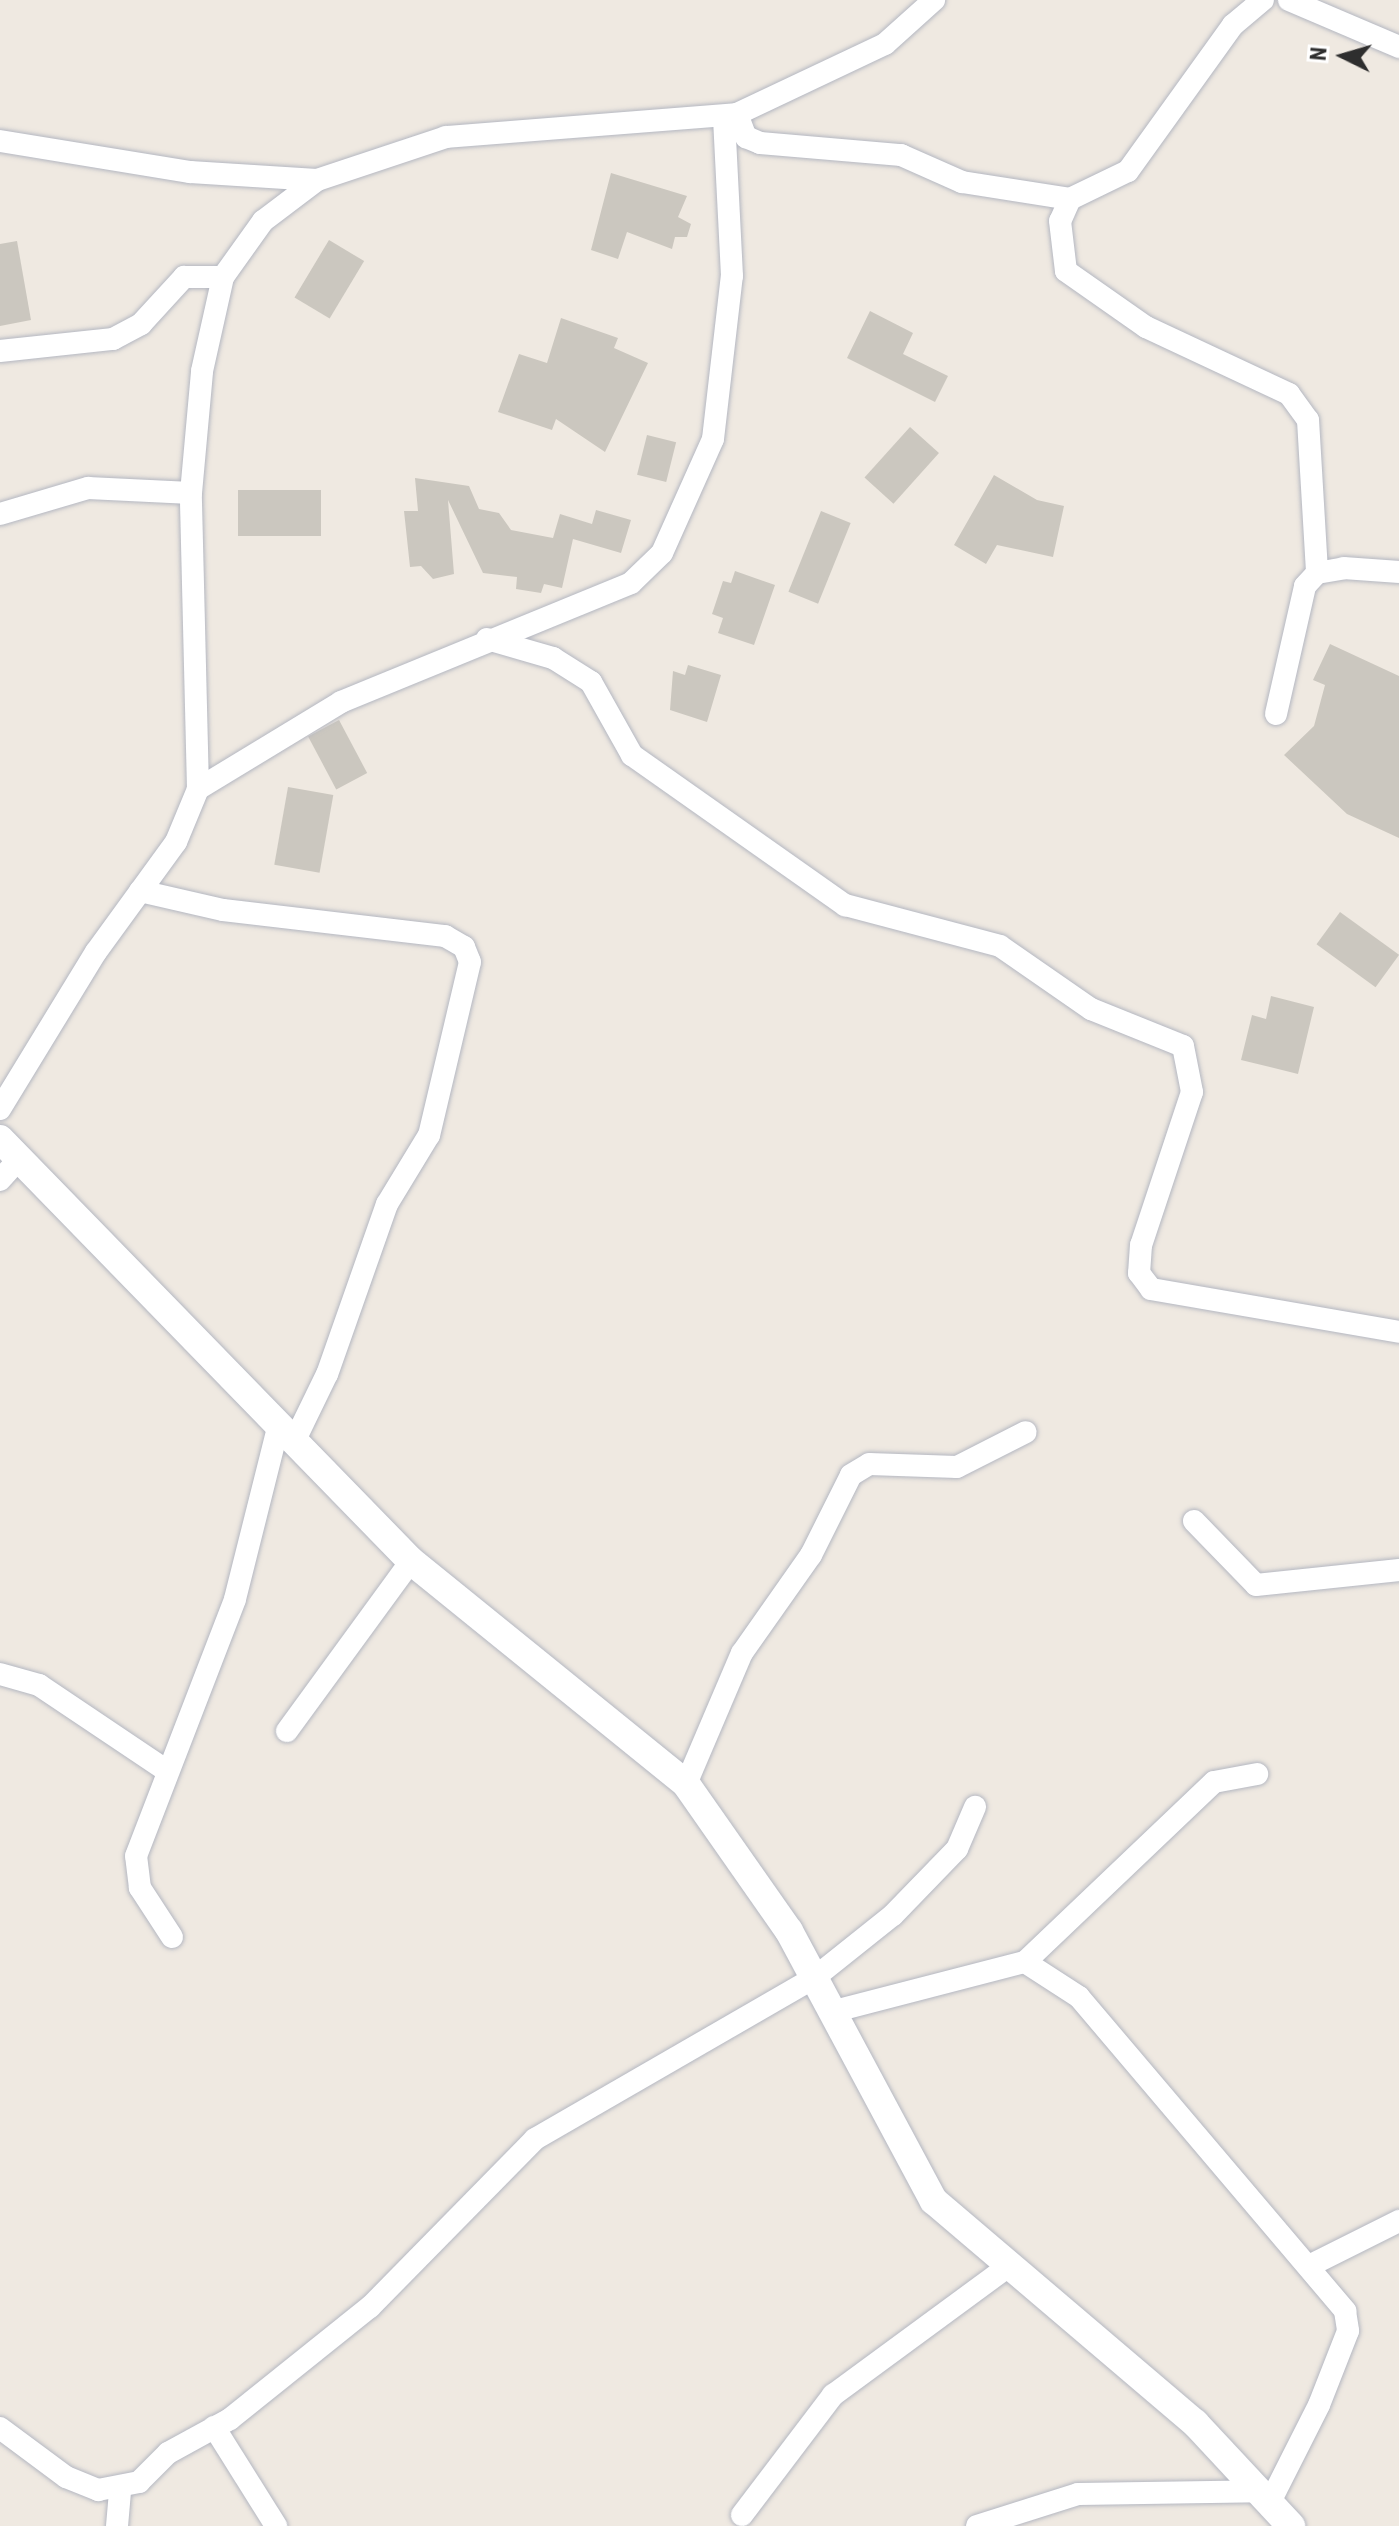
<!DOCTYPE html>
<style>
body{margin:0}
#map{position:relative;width:1399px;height:2526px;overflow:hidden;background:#efe9e1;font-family:"Roboto Condensed",sans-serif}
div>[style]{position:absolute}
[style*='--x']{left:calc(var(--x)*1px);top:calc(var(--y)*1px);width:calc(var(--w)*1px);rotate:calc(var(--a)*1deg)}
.building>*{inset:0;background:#cbc7bf;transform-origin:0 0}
.roads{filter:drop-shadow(0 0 2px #b4b7c1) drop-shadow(0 0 2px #b4b7c1)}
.minor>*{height:22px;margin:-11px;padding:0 11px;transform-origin:11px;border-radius:11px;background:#fff}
.tertiary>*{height:28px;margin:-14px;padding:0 14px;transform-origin:14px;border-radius:14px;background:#fff}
span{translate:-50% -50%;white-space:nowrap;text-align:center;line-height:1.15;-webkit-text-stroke:8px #fff;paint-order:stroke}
.north{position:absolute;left:1303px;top:16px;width:80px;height:80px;-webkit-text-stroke:6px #fff;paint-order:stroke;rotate:275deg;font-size:22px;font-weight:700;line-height:32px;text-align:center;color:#2e2e2e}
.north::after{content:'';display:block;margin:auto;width:28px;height:36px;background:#2e2e2e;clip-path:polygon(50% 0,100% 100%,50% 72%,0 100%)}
</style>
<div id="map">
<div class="building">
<div style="clip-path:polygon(611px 173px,687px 196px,678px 217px,691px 224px,687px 237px,675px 237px,672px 249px,627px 232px,618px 259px,591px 250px)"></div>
<div style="left:329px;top:240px;width:41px;height:67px;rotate:31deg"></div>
<div style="clip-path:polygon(17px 241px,31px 320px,0 326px,0 244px)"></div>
<div style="clip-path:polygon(870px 311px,913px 333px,903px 354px,948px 376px,935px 402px,847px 358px)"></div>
<div style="clip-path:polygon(561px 318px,618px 338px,614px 348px,648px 363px,605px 452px,556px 419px,552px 430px,498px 412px,519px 354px,547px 363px)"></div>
<div style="left:910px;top:427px;width:39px;height:68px;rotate:42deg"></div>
<div style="left:647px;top:435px;width:30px;height:41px;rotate:14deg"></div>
<div style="clip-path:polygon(994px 475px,1037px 500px,1064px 506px,1053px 557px,997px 545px,986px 564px,954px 545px)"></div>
<div style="clip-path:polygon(415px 478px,469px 486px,479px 509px,499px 513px,511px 530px,553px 538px,560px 514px,592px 524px,596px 510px,631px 520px,621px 553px,573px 539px,562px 588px,544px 584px,541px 593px,516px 589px,517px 577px,483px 573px,448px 500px,454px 574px,433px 579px,421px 566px,410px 567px,404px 511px,418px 511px)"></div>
<div style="left:238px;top:490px;width:83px;height:46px"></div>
<div style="left:821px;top:511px;width:32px;height:87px;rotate:22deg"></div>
<div style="clip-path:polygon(735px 571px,775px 585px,754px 645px,718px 633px,723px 618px,712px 614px,723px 581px,731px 583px)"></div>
<div style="clip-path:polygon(1330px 644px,1399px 676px,1399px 838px,1347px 814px,1284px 755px,1314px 726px,1325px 685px,1313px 680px)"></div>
<div style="clip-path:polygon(688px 665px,721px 675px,707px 722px,670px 710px,673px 671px,685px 675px)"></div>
<div style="left:339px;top:720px;width:60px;height:35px;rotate:62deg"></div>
<div style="left:288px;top:787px;width:46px;height:79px;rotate:10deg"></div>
<div style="left:1340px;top:912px;width:73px;height:40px;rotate:36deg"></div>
<div style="clip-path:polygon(1271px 996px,1314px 1007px,1298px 1074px,1241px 1060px,1252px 1015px,1266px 1019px)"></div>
</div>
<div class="roads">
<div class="minor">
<div style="--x:1289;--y:0;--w:120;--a:23.1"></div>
<div style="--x:737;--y:114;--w:25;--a:69"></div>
<div style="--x:746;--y:137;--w:15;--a:23"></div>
<div style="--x:760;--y:143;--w:142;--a:4.9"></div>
<div style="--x:901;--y:155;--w:67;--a:23.9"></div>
<div style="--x:962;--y:182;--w:109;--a:8.9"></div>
<div style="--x:1070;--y:199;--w:64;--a:-25.8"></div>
<div style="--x:1128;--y:171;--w:180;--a:-54.3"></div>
<div style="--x:1233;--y:25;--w:39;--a:-40"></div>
<div style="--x:0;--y:141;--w:193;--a:9.3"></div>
<div style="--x:190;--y:172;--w:127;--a:3.6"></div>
<div style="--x:1070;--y:199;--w:24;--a:114"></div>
<div style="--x:1060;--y:221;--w:50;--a:83.2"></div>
<div style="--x:1066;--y:271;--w:98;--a:35"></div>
<div style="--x:1146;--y:327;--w:158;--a:25.1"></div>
<div style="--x:1289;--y:394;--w:32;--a:54"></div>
<div style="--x:1308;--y:420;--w:153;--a:86.6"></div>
<div style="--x:0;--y:351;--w:114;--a:-6.1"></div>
<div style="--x:113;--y:339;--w:32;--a:-28"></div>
<div style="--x:141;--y:324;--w:64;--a:-47.5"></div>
<div style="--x:184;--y:277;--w:39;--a:0"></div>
<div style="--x:0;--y:514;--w:92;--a:-16.5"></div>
<div style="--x:88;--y:488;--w:103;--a:2.8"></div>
<div style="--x:487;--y:639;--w:69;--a:16.1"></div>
<div style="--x:553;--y:658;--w:45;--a:32.3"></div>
<div style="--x:591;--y:682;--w:84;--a:60.7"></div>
<div style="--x:632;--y:755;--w:261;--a:35.2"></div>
<div style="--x:845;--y:905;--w:160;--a:14.8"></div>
<div style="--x:1000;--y:946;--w:111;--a:34.7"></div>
<div style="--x:1091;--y:1009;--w:99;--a:21.9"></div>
<div style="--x:1183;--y:1046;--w:47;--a:78.9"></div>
<div style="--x:1192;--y:1092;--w:161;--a:108.4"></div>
<div style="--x:1141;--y:1245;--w:28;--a:94"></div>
<div style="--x:1139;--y:1273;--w:20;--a:53"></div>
<div style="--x:1151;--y:1289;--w:252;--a:9.8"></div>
<div style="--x:1276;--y:714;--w:131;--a:-77.2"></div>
<div style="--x:1305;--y:586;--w:18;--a:-47"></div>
<div style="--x:1317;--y:573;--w:27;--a:-10"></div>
<div style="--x:1344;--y:568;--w:55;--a:4.2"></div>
<div style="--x:198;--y:789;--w:167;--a:-31.3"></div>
<div style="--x:341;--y:702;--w:313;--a:-22.3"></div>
<div style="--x:631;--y:583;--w:43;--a:-44.1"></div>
<div style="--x:662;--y:553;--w:125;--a:-65.9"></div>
<div style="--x:713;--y:439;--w:164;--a:-83.4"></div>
<div style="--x:732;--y:276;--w:160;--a:-92.9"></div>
<div style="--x:140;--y:891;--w:85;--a:12.9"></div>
<div style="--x:223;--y:910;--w:224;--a:6.7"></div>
<div style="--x:445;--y:936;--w:22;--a:30"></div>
<div style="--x:464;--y:947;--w:16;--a:68"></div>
<div style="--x:470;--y:962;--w:178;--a:103.3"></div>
<div style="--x:429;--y:1135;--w:81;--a:121.3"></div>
<div style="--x:387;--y:1204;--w:180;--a:109.4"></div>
<div style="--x:327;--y:1374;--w:73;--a:115.9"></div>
<div style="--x:0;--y:1109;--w:184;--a:-58.6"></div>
<div style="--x:96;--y:952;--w:136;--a:-54"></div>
<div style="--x:176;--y:842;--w:57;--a:-67.5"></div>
<div style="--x:198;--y:789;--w:296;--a:-91.4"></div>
<div style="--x:191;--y:493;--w:122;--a:-84.8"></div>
<div style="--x:202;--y:371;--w:96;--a:-77.4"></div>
<div style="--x:223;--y:277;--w:69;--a:-54.5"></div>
<div style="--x:263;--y:221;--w:68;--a:-37.2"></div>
<div style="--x:317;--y:180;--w:136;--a:-18.4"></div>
<div style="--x:446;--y:137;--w:292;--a:-4.5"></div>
<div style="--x:737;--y:114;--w:164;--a:-25.3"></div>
<div style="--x:885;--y:44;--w:66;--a:-41.9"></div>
<div style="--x:0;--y:1180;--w:28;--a:-48"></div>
<div style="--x:1194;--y:1521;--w:89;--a:45.9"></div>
<div style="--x:1256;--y:1585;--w:144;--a:-6"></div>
<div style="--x:0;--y:1674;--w:41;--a:15.8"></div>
<div style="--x:39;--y:1685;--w:151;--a:33.9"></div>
<div style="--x:287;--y:1731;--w:210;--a:-53.9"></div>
<div style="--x:686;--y:1784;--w:142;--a:-66.9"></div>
<div style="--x:742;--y:1653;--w:120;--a:-54.9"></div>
<div style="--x:811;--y:1555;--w:89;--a:-63.4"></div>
<div style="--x:851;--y:1475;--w:21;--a:-31"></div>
<div style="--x:869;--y:1464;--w:88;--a:2"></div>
<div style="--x:957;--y:1467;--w:77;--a:-26.9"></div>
<div style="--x:172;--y:1937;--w:59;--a:-123.1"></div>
<div style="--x:140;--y:1888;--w:32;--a:-97"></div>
<div style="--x:136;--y:1856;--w:275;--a:-68.9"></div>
<div style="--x:235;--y:1599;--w:180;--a:-75.9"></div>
<div style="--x:1025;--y:1962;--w:261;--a:-43.6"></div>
<div style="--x:1214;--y:1782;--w:44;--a:-10.5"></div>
<div style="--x:835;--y:2011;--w:196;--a:-14.5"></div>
<div style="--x:1025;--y:1962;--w:64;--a:32.9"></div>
<div style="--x:1079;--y:1997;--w:412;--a:49.7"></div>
<div style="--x:1345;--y:2311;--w:20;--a:81"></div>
<div style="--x:1348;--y:2331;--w:79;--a:111.4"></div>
<div style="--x:1319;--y:2405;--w:109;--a:116.8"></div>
<div style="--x:1309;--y:2266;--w:101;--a:-26.6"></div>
<div style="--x:214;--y:2427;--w:117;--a:57.9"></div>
<div style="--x:0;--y:2428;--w:82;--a:36.6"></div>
<div style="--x:66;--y:2477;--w:35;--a:22"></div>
<div style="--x:98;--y:2490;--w:42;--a:-11"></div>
<div style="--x:139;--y:2482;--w:41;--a:-45"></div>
<div style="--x:168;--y:2453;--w:71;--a:-28.7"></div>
<div style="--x:230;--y:2419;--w:179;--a:-38.7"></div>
<div style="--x:370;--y:2307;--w:235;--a:-45.5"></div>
<div style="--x:535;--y:2139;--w:322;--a:-30"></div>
<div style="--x:814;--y:1978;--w:101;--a:-38.6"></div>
<div style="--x:893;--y:1915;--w:92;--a:-45.9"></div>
<div style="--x:957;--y:1849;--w:46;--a:-66.8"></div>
<div style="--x:742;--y:2515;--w:151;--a:-52.8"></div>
<div style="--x:833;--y:2395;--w:216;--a:-36.3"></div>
<div style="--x:117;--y:2526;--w:36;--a:-85"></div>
<div style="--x:977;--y:2526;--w:106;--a:-17.6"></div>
<div style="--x:1078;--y:2494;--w:182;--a:-0.9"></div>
</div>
<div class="tertiary">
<div style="--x:0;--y:1139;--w:589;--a:45.76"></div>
<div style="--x:411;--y:1561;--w:354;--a:39"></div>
<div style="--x:686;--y:1784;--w:179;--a:55"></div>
<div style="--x:789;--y:1931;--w:306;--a:61.8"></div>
<div style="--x:934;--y:2201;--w:343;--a:40.4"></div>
<div style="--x:1195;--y:2423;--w:141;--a:47"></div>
</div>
</div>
<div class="north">N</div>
</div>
